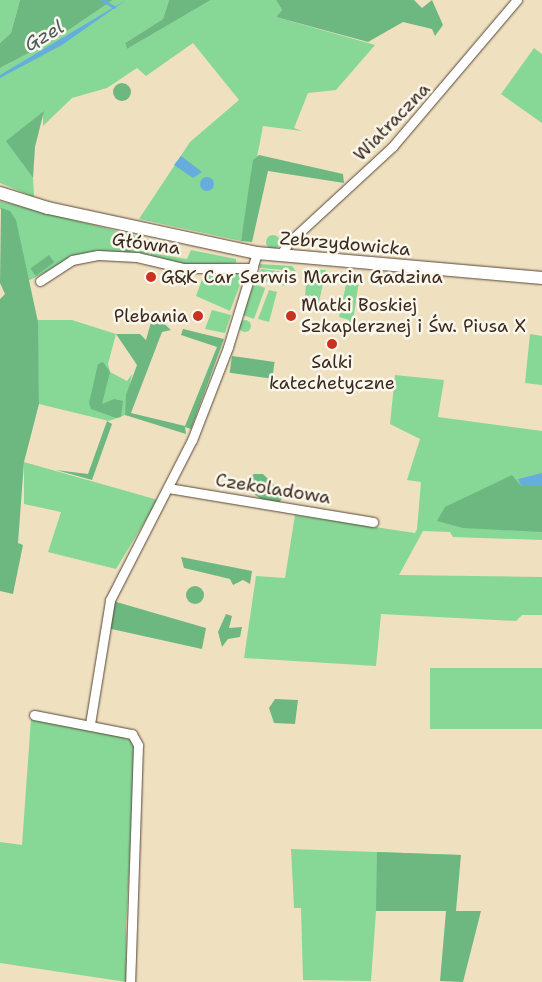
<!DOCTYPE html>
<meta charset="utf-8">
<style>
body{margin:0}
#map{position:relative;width:542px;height:982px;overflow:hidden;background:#efe0c0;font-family:"Shantell Sans",sans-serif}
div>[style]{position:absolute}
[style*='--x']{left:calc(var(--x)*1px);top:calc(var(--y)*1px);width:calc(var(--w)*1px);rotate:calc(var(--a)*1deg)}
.green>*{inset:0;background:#87d797;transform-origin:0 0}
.round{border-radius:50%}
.forest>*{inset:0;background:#6db880;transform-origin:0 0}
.water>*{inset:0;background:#65addc}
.stream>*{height:3px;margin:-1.5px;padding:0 1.5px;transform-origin:1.5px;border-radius:1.5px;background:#65addc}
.roads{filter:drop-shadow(0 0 1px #564536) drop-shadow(0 0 1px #564536)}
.street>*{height:9px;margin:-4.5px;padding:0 4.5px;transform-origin:4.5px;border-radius:4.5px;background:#fff}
.secondary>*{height:12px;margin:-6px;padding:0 6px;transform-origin:6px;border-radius:6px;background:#fff}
.dots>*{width:14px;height:14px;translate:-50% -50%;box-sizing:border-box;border:2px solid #fbf7ec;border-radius:50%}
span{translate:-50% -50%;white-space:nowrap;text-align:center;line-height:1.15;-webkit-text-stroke:5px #fbf7ec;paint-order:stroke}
.street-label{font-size:18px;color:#3b2a1e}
.poi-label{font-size:18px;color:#3b2a1e}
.left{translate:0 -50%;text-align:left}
.right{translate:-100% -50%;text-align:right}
.water-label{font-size:19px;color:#4a5860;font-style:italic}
</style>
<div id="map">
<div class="green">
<div style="clip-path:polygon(0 0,20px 0,11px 33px,0 43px)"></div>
<div style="clip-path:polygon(113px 0,169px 0,163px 19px,125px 43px,127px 49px,211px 0,276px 0,282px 10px,276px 17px,375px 45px,336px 90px,308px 93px,294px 128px,302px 131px,263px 126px,241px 241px,139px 219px,190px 142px,239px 100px,193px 43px,146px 76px,137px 68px,107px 88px,72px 98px,43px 126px,43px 111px,22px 163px,33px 178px,34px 197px,0 183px,0 68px,54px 40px)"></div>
<div style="clip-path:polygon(534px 48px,542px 54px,542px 123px,501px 94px)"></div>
<div style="clip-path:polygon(0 201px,144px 238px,150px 240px,149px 257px,130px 254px,67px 261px,28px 281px,15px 219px,0 209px)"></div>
<div class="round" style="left:266px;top:235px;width:14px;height:14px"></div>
<div style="clip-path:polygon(191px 250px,236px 259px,236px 263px,182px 266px,150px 258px,151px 253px,187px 259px)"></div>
<div style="clip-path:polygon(259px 264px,292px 266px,296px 271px,260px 268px)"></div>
<div style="clip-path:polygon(206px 269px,246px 269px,230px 311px,196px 296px)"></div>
<div style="clip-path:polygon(261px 269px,293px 273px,294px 277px,286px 286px,256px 279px)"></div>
<div style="clip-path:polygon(316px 270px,326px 270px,317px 311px,309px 310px,312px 299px,305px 298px,306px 281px)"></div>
<div style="clip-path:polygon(347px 280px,359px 281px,351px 334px,346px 331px,349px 320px,339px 317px)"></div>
<div style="left:254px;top:284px;width:12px;height:33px;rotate:20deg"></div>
<div style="clip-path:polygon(269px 290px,277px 292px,269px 322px,258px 319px)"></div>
<div style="clip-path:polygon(212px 310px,231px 315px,225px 333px,205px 329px)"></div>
<div class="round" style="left:239px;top:320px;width:12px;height:12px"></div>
<div style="clip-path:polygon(37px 320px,72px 320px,116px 334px,108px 364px,110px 372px,127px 381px,132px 374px,125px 415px,109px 421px,39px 404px)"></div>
<div style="clip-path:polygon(530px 334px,542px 336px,542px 385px,525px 383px)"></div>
<div style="clip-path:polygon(395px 375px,444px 380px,438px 417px,542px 431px,542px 540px,453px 537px,450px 532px,423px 531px,399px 575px,542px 577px,542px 615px,522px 615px,516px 621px,381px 614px,376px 666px,244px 658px,256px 576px,285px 578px,295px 515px,415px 533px,417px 529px,421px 482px,407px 480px,420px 439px,390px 424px)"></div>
<div style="clip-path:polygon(24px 462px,158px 500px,116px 569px,48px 552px,61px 512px,24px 504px)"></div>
<div style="left:430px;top:668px;width:112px;height:61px"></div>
<div style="clip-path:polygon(31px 719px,115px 734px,132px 741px,136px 751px,126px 924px,127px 982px,0 963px,0 842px,22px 845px)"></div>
<div style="clip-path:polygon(291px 849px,461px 855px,446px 911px,376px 911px,371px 981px,303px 980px,301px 908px,294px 908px)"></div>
</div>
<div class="forest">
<div style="clip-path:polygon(20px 0,113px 0,54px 40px,0 68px,0 43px,11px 33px)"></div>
<div style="clip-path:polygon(169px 0,211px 0,127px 49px,125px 43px,163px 19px)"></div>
<div style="clip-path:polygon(276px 0,414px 0,422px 8px,432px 0,443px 25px,435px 36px,432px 29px,403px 22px,368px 42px,276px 17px,282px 10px)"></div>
<div class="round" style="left:113px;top:83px;width:18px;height:18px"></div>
<div style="clip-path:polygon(44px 111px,35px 147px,33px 178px,6px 141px)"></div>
<div style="clip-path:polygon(259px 155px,343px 174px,344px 183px,268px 171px,252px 242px,241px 241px,253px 160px)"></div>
<div style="clip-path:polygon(1px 208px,10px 211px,16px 220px,38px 322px,39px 404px,24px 462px,18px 543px,23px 545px,13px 594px,0 591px,0 299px,5px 294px,0 283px)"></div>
<div class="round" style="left:120px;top:241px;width:12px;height:12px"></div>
<div style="left:49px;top:255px;width:9px;height:23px;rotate:54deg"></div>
<div style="clip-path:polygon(158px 318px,171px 330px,162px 332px,131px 413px,185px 426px,217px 347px,181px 335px,183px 329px,224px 339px,191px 429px,185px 427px,186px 434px,125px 415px,126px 395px,137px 365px,116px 334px,140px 334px,146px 340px,151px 322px)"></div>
<div style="left:232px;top:356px;width:43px;height:17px;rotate:8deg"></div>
<div style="clip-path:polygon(103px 362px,110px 372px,102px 404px,114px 399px,123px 401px,121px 417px,116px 418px,91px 409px,89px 403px,98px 364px)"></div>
<div style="clip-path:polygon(107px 421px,112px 424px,92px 480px,56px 470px,88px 474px)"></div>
<div style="clip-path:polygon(254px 474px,263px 474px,280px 491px,282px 498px,278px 505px,262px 500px,246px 488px,246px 480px)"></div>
<div style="clip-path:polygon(512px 475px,521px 486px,542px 486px,542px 532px,463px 528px,437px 521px,445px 507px)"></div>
<div style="clip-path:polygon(181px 557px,252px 571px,250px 584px,243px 580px,233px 585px,230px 579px,184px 568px)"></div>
<div class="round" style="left:186px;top:586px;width:18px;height:18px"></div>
<div style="clip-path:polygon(113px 601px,206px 628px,202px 649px,107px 628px)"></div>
<div style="clip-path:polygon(226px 614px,232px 616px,229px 628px,242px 627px,240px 637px,228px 639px,222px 647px,218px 632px)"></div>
<div style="clip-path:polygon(275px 699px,298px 700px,295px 724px,274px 723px,269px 708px)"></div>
<div style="clip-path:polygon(377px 852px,461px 855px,456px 911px,481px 911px,463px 982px,440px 981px,446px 911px,376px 911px)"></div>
</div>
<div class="water">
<div style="clip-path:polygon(126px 0,62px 45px,0 78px,0 75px)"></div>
<div style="clip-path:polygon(181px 156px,202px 172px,193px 178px,174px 165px)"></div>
<div class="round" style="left:200px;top:177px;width:14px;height:14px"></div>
<div style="clip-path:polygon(542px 473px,542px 486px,521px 486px,518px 479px)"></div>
</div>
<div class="stream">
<div style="--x:102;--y:0;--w:14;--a:30"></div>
</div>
<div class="roads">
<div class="street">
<div style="--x:280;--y:256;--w:15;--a:-58"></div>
<div style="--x:288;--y:243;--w:143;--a:-42.7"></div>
<div style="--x:393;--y:146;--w:192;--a:-49.7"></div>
<div style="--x:40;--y:281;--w:38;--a:-33"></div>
<div style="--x:72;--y:260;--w:26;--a:-11"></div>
<div style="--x:98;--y:255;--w:39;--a:3"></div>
<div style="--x:137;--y:257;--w:47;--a:13.4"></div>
<div style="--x:183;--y:268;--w:70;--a:0"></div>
<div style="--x:168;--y:488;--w:208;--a:9.4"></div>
<div style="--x:34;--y:715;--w:100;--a:11"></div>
<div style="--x:132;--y:734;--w:13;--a:61"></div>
<div style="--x:138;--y:745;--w:237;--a:91.9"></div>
<div style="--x:90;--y:724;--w:126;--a:-80.8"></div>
<div style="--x:110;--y:600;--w:180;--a:-62.9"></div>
<div style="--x:192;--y:440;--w:100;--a:-68.8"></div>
<div style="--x:228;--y:347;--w:98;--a:-72.9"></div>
</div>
<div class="secondary">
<div style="--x:0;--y:193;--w:50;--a:17.4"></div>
<div style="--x:48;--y:208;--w:214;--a:12.2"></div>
<div style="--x:257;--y:253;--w:286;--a:5"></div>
</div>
</div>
<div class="dots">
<div style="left:151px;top:277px;background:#c8321e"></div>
<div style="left:198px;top:316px;background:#c8321e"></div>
<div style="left:291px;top:316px;background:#c8321e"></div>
<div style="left:332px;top:344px;background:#c8321e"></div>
</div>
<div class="street-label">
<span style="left:392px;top:122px;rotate:-46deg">Wiatraczna</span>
<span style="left:146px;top:244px;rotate:8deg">Główna</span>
<span style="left:345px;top:244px;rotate:5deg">Zebrzydowicka</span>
<span style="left:273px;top:489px;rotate:9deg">Czekoladowa</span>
</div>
<div class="poi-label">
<span class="left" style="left:161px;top:277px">G&amp;K Car Serwis Marcin Gadzina</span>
<span class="left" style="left:301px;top:316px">Matki Boskiej<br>Szkaplerznej i Św. Piusa X</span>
<span class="right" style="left:188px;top:316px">Plebania</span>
<span style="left:332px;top:373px">Salki<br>katechetyczne</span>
</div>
<div class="water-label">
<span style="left:44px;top:36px;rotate:-30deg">Gzel</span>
</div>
</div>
